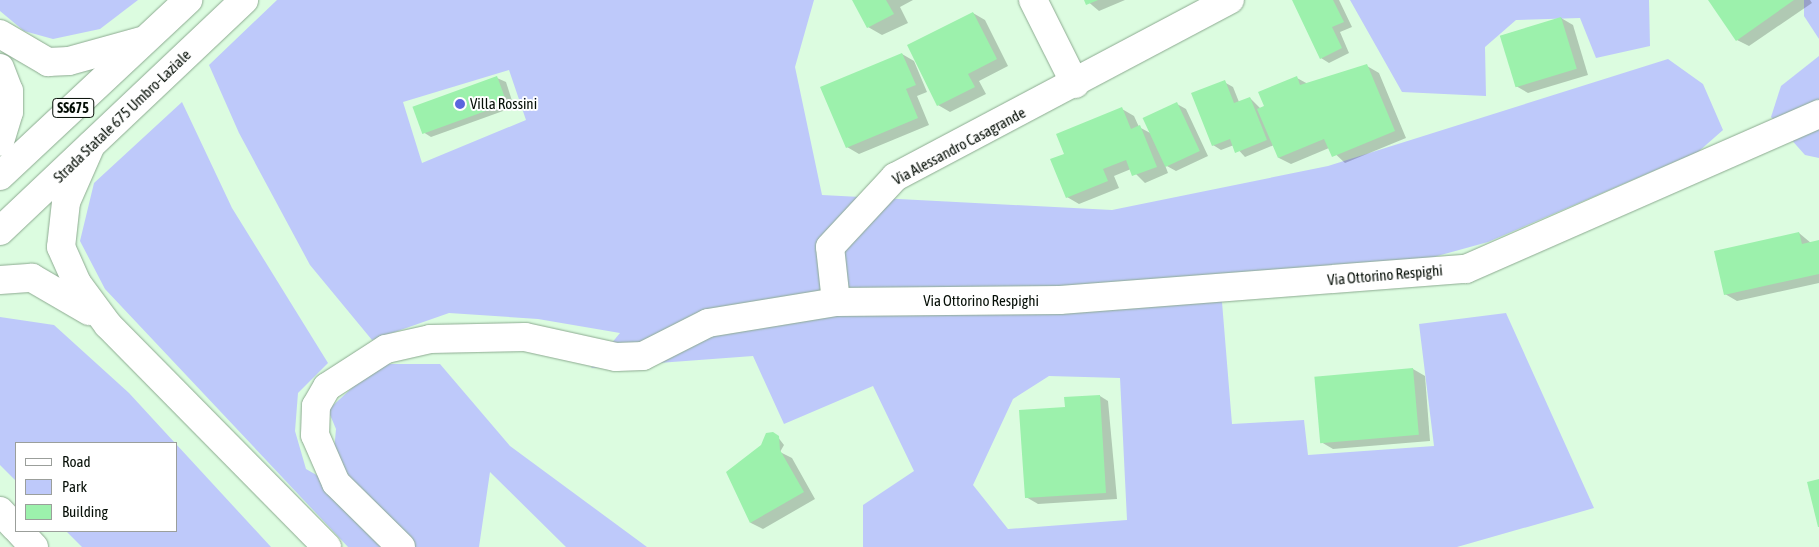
<!DOCTYPE html>
<style>
body{margin:0}
#map{position:relative;width:1819px;height:547px;overflow:hidden;background:#dcfce0;font-family:"Asap Condensed",sans-serif}
div>[style]{position:absolute}
[style*='--x']{left:calc(var(--x)*1px);top:calc(var(--y)*1px);width:calc(var(--w)*1px);rotate:calc(var(--a)*1deg)}
.green>*{inset:0;background:#bec9fa}
.shadow>*{inset:0;background:#0003}
.building>*{inset:0;background:#9cf1ac;transform-origin:0 0}
.roads{filter:drop-shadow(0 0 1px #8caa90) drop-shadow(0 0 1px #8caa90)}
.minor>*{height:28px;margin:-14px;padding:0 14px;transform-origin:14px;border-radius:14px;background:#fff}
.secondary>*{height:28px;margin:-14px;padding:0 14px;transform-origin:14px;border-radius:14px;background:#fff}
.trunk>*{height:28px;margin:-14px;padding:0 14px;transform-origin:14px;border-radius:14px;background:#fff}
.dots>*{width:14px;height:14px;translate:-50% -50%;box-sizing:border-box;border:2px solid #fff;border-radius:50%}
span{translate:-50% -50%;white-space:nowrap;text-align:center;line-height:1.15;-webkit-text-stroke:4px #fff;paint-order:stroke}
.shield-label span{padding:1px 4px;background:#fff;border:1px solid;border-radius:4px;-webkit-text-stroke-width:0}
.shield-label{font-size:14px;color:#050e06;font-weight:700}
.poi-label{font-size:15px;color:#050e06}
.left{translate:0 -50%;text-align:left}
.street-label{font-size:15px;color:#050e06}
.legend{position:absolute;left:15px;top:442px;width:162px;height:90px;box-sizing:border-box;background:#fff;border:1px solid #9b9f9b;margin:0;padding:6px 9px;list-style:none;font-size:15px;color:#050e06}
.legend li{display:flex;align-items:center;gap:10px;height:25px}
.legend b{width:25px;border:1px solid #9b9f9b}
</style>
<div id="map">
<div class="green">
<div style="clip-path:polygon(0 0,138px 0,100px 29px,53px 39px,24px 31px,0 11px)"></div>
<div style="clip-path:polygon(evenodd,277px 0,814px 0,795px 67px,822px 195px,1112px 210px,1328px 166px,1668px 59px,1703px 84px,1723px 130px,1698px 152px,1488px 242px,1430px 258px,1236px 276px,1222px 302px,1232px 424px,1304px 420px,1308px 455px,1434px 446px,1419px 324px,1506px 313px,1594px 508px,1457px 547px,863px 547px,863px 505px,914px 471px,873px 386px,784px 424px,753px 356px,591px 368px,620px 333px,538px 319px,449px 313px,372px 340px,310px 265px,239px 133px,209px 65px,277px 0,509px 70px,526px 120px,422px 163px,403px 102px,509px 70px,277px 0,1049px 376px,1120px 378px,1127px 520px,1008px 529px,973px 485px,1013px 399px,1049px 376px)"></div>
<div style="clip-path:polygon(1350px 0,1649px 0,1650px 46px,1596px 58px,1580px 18px,1516px 20px,1485px 47px,1486px 96px,1402px 92px)"></div>
<div style="clip-path:polygon(1804px 0,1819px 0,1819px 39px,1804px 16px)"></div>
<div style="clip-path:polygon(1819px 56px,1819px 158px,1805px 155px,1771px 117px,1781px 86px)"></div>
<div style="clip-path:polygon(182px 102px,232px 208px,328px 363px,298px 393px,295px 431px,306px 469px,320px 477px,333px 462px,336px 429px,328px 410px,378px 364px,440px 364px,510px 446px,647px 547px,566px 547px,490px 472px,479px 547px,348px 547px,105px 289px,80px 241px,94px 183px)"></div>
<div style="clip-path:polygon(0 317px,54px 325px,129px 393px,175px 443px,16px 443px,16px 481px,0 465px)"></div>
<div style="clip-path:polygon(176px 444px,271px 547px,82px 547px,66px 531px,176px 531px)"></div>
</div>
<div class="shadow">
<div style="clip-path:polygon(854px 0,913px 0,900px 7px,908px 23px,882px 35px,868px 27px)"></div>
<div style="clip-path:polygon(1086px 0,1125px 0,1099px 11px)"></div>
<div style="clip-path:polygon(1293px 0,1339px 0,1352px 27px,1340px 32px,1349px 53px,1329px 63px,1321px 58px)"></div>
<div style="clip-path:polygon(1709px 0,1810px 0,1812px 3px,1749px 46px,1737px 40px)"></div>
<div style="clip-path:polygon(973px 13px,985px 20px,1008px 66px,979px 81px,986px 94px,950px 112px,938px 105px)"></div>
<div style="clip-path:polygon(1561px 18px,1573px 25px,1588px 75px,1528px 93px,1516px 86px,1501px 36px)"></div>
<div style="clip-path:polygon(902px 54px,914px 61px,927px 92px,917px 96px,929px 125px,859px 154px,847px 147px)"></div>
<div style="clip-path:polygon(1367px 66px,1379px 73px,1406px 138px,1345px 163px,1329px 148px,1291px 164px,1279px 158px,1274px 145px,1245px 157px,1234px 145px,1221px 150px,1213px 145px,1224px 82px,1233px 87px,1239px 102px,1250px 98px,1261px 109px,1297px 78px,1308px 84px)"></div>
<div style="clip-path:polygon(497px 78px,506px 82px,514px 107px,431px 137px,423px 132px)"></div>
<div style="clip-path:polygon(1177px 104px,1186px 109px,1208px 156px,1176px 171px,1165px 165px,1168px 173px,1145px 183px,1131px 169px,1114px 176px,1119px 188px,1079px 204px,1067px 197px,1065px 155px,1122px 109px,1134px 116px,1139px 127px,1152px 134px)"></div>
<div style="clip-path:polygon(1799px 233px,1811px 243px,1819px 242px,1819px 283px,1737px 301px,1725px 294px)"></div>
<div style="clip-path:polygon(1413px 369px,1425px 376px,1430px 441px,1333px 449px,1321px 442px)"></div>
<div style="clip-path:polygon(1100px 396px,1108px 401px,1117px 499px,1038px 504px,1026px 497px,1064px 408px)"></div>
<div style="clip-path:polygon(777px 436px,784px 445px,780px 452px,792px 458px,815px 499px,763px 529px,751px 523px,727px 472px)"></div>
</div>
<div class="building">
<div style="clip-path:polygon(852px 0,886px 0,894px 14px,867px 28px)"></div>
<div style="clip-path:polygon(1084px 0,1098px 0,1086px 5px)"></div>
<div style="clip-path:polygon(1292px 0,1333px 0,1344px 22px,1332px 27px,1342px 48px,1320px 59px)"></div>
<div style="clip-path:polygon(1708px 0,1794px 0,1736px 41px)"></div>
<div style="clip-path:polygon(973px 12px,997px 59px,968px 74px,975px 87px,937px 106px,907px 45px)"></div>
<div style="left:1561px;top:17px;width:54px;height:64px;rotate:73deg"></div>
<div style="clip-path:polygon(902px 53px,916px 85px,906px 89px,918px 118px,846px 148px,820px 87px)"></div>
<div style="clip-path:polygon(1367px 64px,1395px 131px,1332px 157px,1324px 139px,1278px 158px,1257px 109px,1264px 106px,1258px 92px,1297px 76px,1300px 85px)"></div>
<div style="left:497px;top:76px;width:29px;height:90px;rotate:70deg"></div>
<div style="clip-path:polygon(1225px 80px,1234px 103px,1250px 97px,1267px 140px,1235px 153px,1230px 139px,1212px 146px,1191px 93px)"></div>
<div style="left:1177px;top:102px;width:54px;height:38px;rotate:65deg"></div>
<div style="clip-path:polygon(1122px 107px,1131px 129px,1140px 125px,1157px 167px,1132px 176px,1126px 160px,1103px 169px,1108px 181px,1066px 198px,1050px 159px,1064px 154px,1056px 134px)"></div>
<div style="clip-path:polygon(1799px 232px,1802px 244px,1819px 240px,1819px 274px,1724px 295px,1714px 251px)"></div>
<div style="left:1413px;top:368px;width:67px;height:99px;rotate:85deg"></div>
<div style="clip-path:polygon(1100px 395px,1106px 493px,1025px 498px,1019px 410px,1065px 407px,1064px 397px)"></div>
<div style="clip-path:polygon(773px 432px,779px 436px,780px 450px,804px 492px,750px 523px,726px 472px,761px 445px,766px 433px)"></div>
<div style="clip-path:polygon(1819px 479px,1819px 527px,1818px 527px,1807px 482px)"></div>
</div>
<div class="roads">
<div class="minor">
<div style="--x:1033;--y:0;--w:94;--a:63.4"></div>
<div style="--x:836;--y:302;--w:55;--a:-96.2"></div>
<div style="--x:830;--y:247;--w:96;--a:-47.1"></div>
<div style="--x:895;--y:177;--w:379;--a:-27.9"></div>
<div style="--x:401;--y:547;--w:91;--a:-135.4"></div>
<div style="--x:336;--y:483;--w:52;--a:-113.6"></div>
<div style="--x:315;--y:435;--w:29;--a:-88"></div>
<div style="--x:316;--y:406;--w:22;--a:-60"></div>
<div style="--x:327;--y:387;--w:70;--a:-32.8"></div>
<div style="--x:386;--y:349;--w:45;--a:-12.8"></div>
<div style="--x:430;--y:339;--w:95;--a:-1.2"></div>
<div style="--x:525;--y:337;--w:93;--a:12.4"></div>
<div style="--x:616;--y:357;--w:27;--a:-2"></div>
<div style="--x:643;--y:356;--w:73;--a:-26.9"></div>
<div style="--x:708;--y:323;--w:130;--a:-9.3"></div>
<div style="--x:836;--y:302;--w:224;--a:-0.5"></div>
<div style="--x:1060;--y:300;--w:407;--a:-4.4"></div>
<div style="--x:1466;--y:269;--w:386;--a:-23.7"></div>
</div>
<div class="secondary">
<div style="--x:0;--y:511;--w:23;--a:47"></div>
<div style="--x:19;--y:531;--w:22;--a:47"></div>
</div>
<div class="trunk">
<div style="--x:0;--y:34;--w:56;--a:30.3"></div>
<div style="--x:48;--y:62;--w:21;--a:-3"></div>
<div style="--x:69;--y:61;--w:75;--a:-15.5"></div>
<div style="--x:0;--y:68;--w:25;--a:69"></div>
<div style="--x:9;--y:91;--w:21;--a:90"></div>
<div style="--x:9;--y:112;--w:31;--a:107"></div>
<div style="--x:91;--y:145;--w:62;--a:113.7"></div>
<div style="--x:66;--y:202;--w:45;--a:96.3"></div>
<div style="--x:61;--y:247;--w:39;--a:66"></div>
<div style="--x:77;--y:283;--w:52;--a:53.6"></div>
<div style="--x:108;--y:325;--w:312;--a:45.4"></div>
<div style="--x:0;--y:176;--w:258;--a:-43.1"></div>
<div style="--x:0;--y:231;--w:336;--a:-43.4"></div>
<div style="--x:0;--y:280;--w:32;--a:-4"></div>
<div style="--x:32;--y:278;--w:66;--a:30.1"></div>
</div>
</div>
<div class="dots">
<div style="left:460px;top:104px;background:#5b66de"></div>
</div>
<div class="shield-label">
<span style="left:73px;top:108px">SS675</span>
</div>
<div class="poi-label">
<span class="left" style="left:470px;top:104px">Villa Rossini</span>
</div>
<div class="street-label">
<span style="left:122px;top:116px;rotate:-44deg">Strada Statale 675 Umbro-Laziale</span>
<span style="left:959px;top:146px;rotate:-28deg">Via Alessandro Casagrande</span>
<span style="left:1385px;top:275px;rotate:-5deg">Via Ottorino Respighi</span>
<span style="left:981px;top:301px">Via Ottorino Respighi</span>
</div>
<ul class="legend">
<li><b style="height:6px;background:#fff"></b>Road</li>
<li><b style="height:14px;background:#bec9fa"></b>Park</li>
<li><b style="height:14px;background:#9cf1ac"></b>Building</li>
</ul>
</div>
